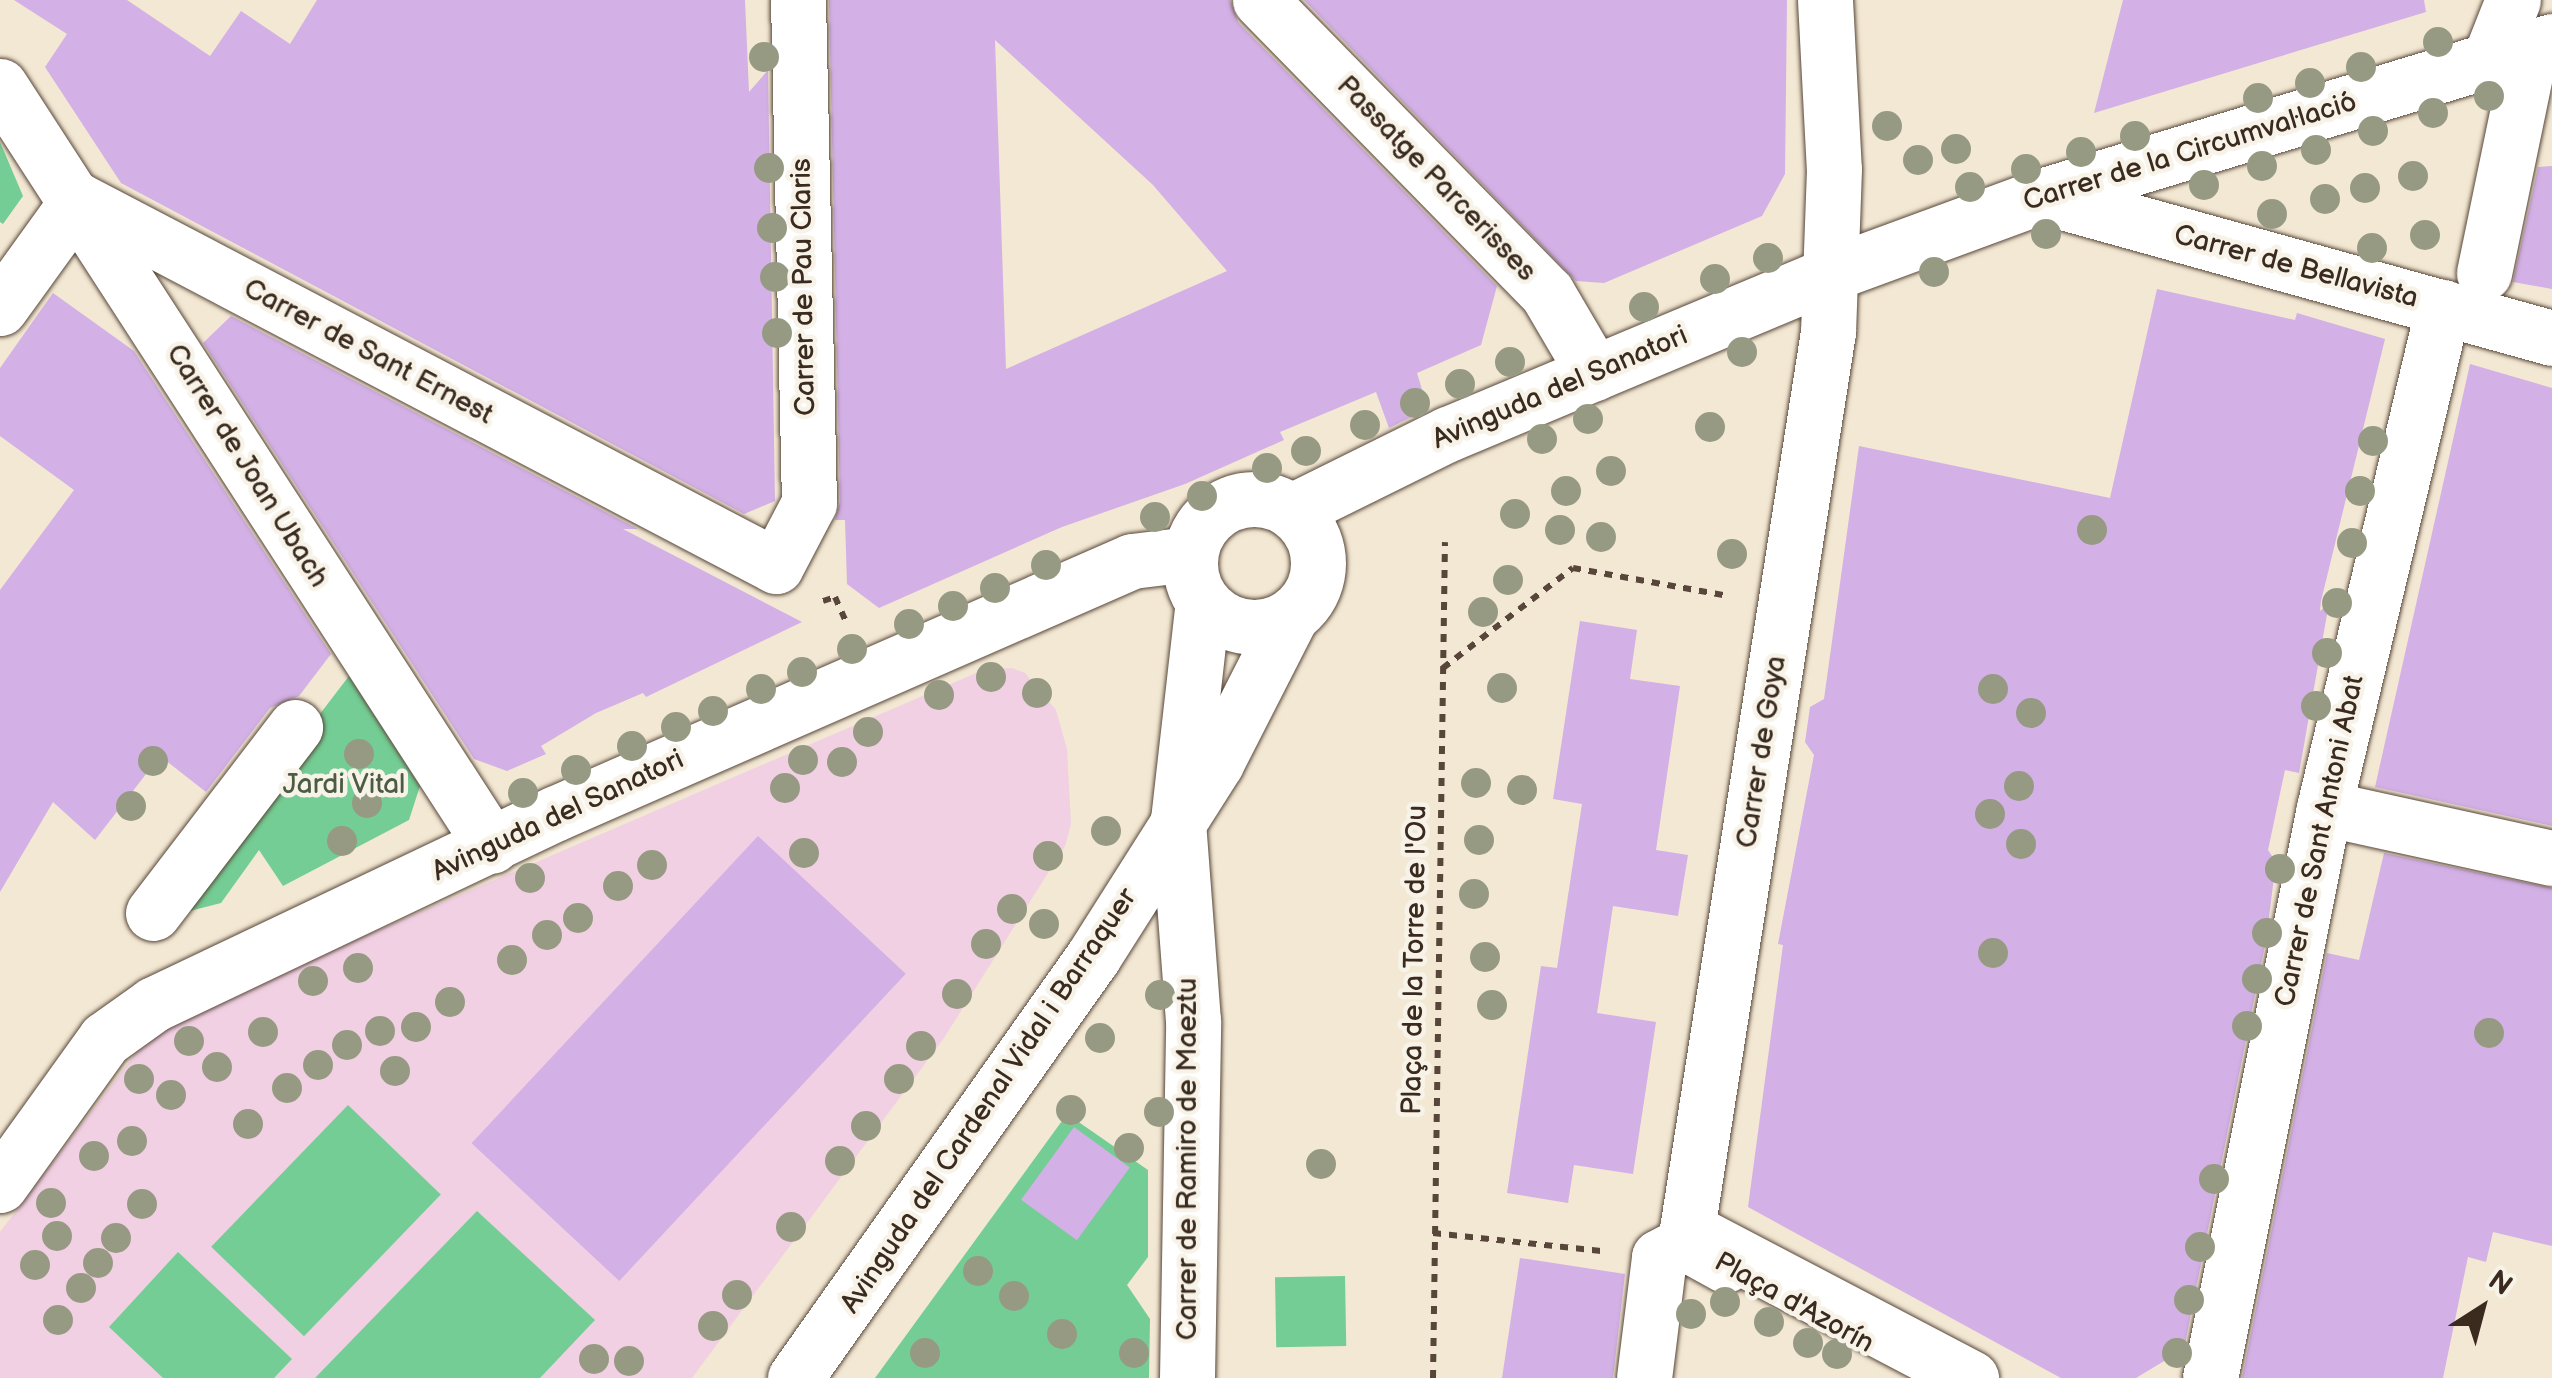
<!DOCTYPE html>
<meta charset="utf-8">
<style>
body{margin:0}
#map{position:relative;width:2552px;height:1378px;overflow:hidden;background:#f3e8d3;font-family:"Balsamiq Sans",sans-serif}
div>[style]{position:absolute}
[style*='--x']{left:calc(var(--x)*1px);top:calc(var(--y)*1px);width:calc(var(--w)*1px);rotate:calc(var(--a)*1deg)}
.built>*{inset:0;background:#f1d0e3}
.green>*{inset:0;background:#74cd94;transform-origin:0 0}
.building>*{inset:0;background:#d3b0e5;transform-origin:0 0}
.path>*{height:6px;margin-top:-3px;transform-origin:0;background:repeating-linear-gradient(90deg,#574639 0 8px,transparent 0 16px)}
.roads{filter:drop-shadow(0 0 2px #574639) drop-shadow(0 0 2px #574639)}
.minor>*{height:55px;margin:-27.5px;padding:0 27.5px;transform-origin:27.5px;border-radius:27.5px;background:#fff}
.minor>.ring{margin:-27.5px;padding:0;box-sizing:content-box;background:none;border:55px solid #fff;border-radius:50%}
.trees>*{width:30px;height:30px;margin:-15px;border-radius:50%;background:#979a83}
span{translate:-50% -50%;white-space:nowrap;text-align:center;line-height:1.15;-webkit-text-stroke:9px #f7f3e8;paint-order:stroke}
.street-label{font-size:28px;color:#3b2a1e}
.park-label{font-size:28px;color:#4c5b41}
.north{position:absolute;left:2432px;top:1258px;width:100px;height:100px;-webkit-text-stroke:8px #f7f3e8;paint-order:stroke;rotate:36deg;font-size:28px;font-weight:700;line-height:40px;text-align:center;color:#3b2a1e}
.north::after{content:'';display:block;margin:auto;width:35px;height:45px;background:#3b2a1e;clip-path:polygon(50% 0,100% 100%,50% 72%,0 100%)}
</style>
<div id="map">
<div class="built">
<div style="clip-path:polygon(1012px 668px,1025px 673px,1056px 710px,1067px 749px,1071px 824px,1065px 846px,944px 1038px,692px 1378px,0 1378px,0 1232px,157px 1025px,983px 670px)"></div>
</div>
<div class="green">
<div style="clip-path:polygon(0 142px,23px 196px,3px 224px,0 222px)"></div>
<div style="clip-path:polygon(349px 676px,420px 786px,409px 820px,283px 886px,259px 850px,221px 903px,178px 914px,195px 877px)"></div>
<div style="left:348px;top:1105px;width:129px;height:197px;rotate:44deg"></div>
<div style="clip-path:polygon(1067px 1114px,1148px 1170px,1148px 1257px,1127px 1285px,1150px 1319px,1149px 1378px,875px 1378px)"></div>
<div style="clip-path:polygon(477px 1211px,595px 1320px,540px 1378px,315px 1378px)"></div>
<div style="clip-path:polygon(178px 1252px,292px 1359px,274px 1378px,163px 1378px,109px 1327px)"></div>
<div style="left:1345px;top:1276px;width:70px;height:70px;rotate:89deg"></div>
</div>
<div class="building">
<div style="clip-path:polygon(14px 0,127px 0,210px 56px,241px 11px,290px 44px,317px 0,745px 0,749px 92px,768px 70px,775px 501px,744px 514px,121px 183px,45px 67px,67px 34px)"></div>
<div style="clip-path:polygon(evenodd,829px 0,1230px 0,1238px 22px,1497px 286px,1481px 345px,1417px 373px,1428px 409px,1389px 428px,1376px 392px,1280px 432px,1284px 440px,1185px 484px,1062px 527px,879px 608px,847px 584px,845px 520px,835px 520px,840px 502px,829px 0,995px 40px,1153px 185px,1227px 271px,1006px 369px,995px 40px)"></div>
<div style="clip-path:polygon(1304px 0,1787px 0,1785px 174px,1762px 216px,1604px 283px,1576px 281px)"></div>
<div style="clip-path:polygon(2123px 0,2424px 0,2426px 12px,2094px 113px)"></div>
<div style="clip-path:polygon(2552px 166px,2552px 289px,2513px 282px,2538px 167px)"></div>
<div style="clip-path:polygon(2157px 289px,2295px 320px,2297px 313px,2385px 339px,2321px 601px,2320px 611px,2329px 603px,2299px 773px,2285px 770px,2268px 850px,2276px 862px,2266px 940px,2184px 1349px,2136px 1378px,2061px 1378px,1748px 1207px,1783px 945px,1778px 944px,1814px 755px,1805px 742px,1810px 707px,1824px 699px,1859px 446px,2110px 498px)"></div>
<div style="clip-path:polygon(53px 293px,134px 351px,331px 654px,299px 696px,270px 708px,206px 792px,160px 756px,95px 840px,53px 802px,0 892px,0 590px,74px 490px,0 436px,0 368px)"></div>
<div style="clip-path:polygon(231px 316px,638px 529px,623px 529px,802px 622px,646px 697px,643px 693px,596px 713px,541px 746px,546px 754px,507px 771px,474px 759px,203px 343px)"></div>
<div style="clip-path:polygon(2470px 364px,2552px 388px,2552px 826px,2375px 787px)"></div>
<div style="clip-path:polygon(1580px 621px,1637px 630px,1630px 679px,1680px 686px,1656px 850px,1688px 855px,1678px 916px,1613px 906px,1597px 1013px,1656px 1022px,1633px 1174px,1574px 1165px,1568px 1203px,1507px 1193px,1541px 966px,1557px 968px,1582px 804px,1553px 799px)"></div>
<div style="left:758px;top:836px;width:202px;height:420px;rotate:43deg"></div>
<div style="clip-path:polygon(2384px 853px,2552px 888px,2552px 1246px,2493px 1232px,2486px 1262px,2468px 1257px,2443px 1378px,2242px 1378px,2327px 953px,2359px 960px)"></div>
<div style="left:1074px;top:1127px;width:69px;height:90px;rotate:36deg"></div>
<div style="clip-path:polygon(1520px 1258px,1625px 1274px,1613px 1378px,1502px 1378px)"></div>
</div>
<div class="path">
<div style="--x:823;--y:601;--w:13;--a:-18"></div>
<div style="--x:835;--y:597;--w:30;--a:66"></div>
<div style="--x:1443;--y:668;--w:164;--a:-37.6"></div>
<div style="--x:1573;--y:568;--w:158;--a:10.2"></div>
<div style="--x:1433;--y:1233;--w:169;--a:6.1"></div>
<div style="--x:1433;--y:1378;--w:836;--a:-89.18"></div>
</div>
<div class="roads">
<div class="minor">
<div style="--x:1260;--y:0;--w:410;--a:45.6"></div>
<div style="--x:1547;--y:293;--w:93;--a:59.6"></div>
<div style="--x:1825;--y:0;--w:169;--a:87"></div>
<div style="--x:1834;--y:169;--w:163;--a:92.1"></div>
<div style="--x:1828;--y:332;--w:908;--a:98.93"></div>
<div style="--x:1687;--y:1229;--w:321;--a:27.7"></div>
<div style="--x:2490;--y:58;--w:62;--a:-68.4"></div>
<div style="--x:0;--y:86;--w:905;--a:57.08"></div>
<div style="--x:2041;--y:196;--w:530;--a:15.53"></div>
<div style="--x:78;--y:200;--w:788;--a:27.67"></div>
<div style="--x:776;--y:566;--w:71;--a:-62.4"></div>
<div style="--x:809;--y:503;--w:503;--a:-91.25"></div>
<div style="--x:2484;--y:273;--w:231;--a:-78.3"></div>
<div style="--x:0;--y:308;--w:133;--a:-54.2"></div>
<div class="ring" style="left:1190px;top:499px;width:73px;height:73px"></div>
<div style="--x:1292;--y:511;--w:174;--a:-26.3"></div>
<div style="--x:1448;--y:434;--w:416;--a:-22.7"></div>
<div style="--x:1832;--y:273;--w:223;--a:-20.2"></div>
<div style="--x:2041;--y:196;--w:534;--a:-16.87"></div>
<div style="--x:2324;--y:808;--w:233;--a:12.4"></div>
<div style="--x:153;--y:913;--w:234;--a:-52.6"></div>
<div style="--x:0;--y:1185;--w:180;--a:-54.3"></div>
<div style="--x:105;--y:1039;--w:60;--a:-35.5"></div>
<div style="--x:154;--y:1004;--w:443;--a:-25.4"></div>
<div style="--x:554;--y:814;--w:631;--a:-23.64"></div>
<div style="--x:1132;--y:561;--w:58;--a:-6.9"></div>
<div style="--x:795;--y:1378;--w:516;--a:-54.71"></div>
<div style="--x:1093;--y:957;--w:230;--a:-57.6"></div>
<div style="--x:1216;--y:763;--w:165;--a:-63"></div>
<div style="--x:1187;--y:1378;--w:357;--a:-89"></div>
<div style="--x:1193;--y:1021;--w:202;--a:-94.3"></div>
<div style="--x:1178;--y:820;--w:219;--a:-83.5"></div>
<div style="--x:1644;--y:1378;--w:122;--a:-82.9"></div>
<div style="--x:1659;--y:1257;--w:30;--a:-28"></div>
<div style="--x:1685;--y:1243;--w:46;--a:28.8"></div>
<div style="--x:2210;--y:1378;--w:581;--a:-78.69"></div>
<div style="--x:2324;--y:808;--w:515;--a:-76.64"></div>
</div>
</div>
<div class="trees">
<div style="left:2438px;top:42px"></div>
<div style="left:764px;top:57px"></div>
<div style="left:2361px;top:67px"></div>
<div style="left:2310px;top:83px"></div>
<div style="left:2489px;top:96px"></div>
<div style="left:2258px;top:98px"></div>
<div style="left:2433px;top:113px"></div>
<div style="left:1887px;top:126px"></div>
<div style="left:2373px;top:131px"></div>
<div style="left:2135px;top:136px"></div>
<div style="left:1956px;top:149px"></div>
<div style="left:2316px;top:150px"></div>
<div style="left:2081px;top:152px"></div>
<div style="left:1918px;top:160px"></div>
<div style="left:2262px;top:166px"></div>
<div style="left:769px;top:168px"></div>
<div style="left:2026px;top:169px"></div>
<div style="left:2413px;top:176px"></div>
<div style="left:2204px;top:185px"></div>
<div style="left:1970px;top:187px"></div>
<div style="left:2365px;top:188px"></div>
<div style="left:2325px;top:199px"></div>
<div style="left:2272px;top:214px"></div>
<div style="left:772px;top:228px"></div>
<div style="left:2046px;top:234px"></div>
<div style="left:2425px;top:235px"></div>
<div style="left:2372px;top:248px"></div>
<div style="left:1768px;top:258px"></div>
<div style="left:1934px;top:272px"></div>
<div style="left:775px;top:277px"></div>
<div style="left:1715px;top:279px"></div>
<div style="left:1644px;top:307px"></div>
<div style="left:777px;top:333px"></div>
<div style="left:1742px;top:352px"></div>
<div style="left:1510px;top:362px"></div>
<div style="left:1460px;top:384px"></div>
<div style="left:1415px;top:403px"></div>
<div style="left:1588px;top:419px"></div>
<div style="left:1365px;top:425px"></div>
<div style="left:1710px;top:427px"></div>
<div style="left:1542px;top:439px"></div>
<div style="left:2373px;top:441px"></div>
<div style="left:1306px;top:451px"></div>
<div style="left:1267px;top:468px"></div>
<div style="left:1611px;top:471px"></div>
<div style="left:1566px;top:491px"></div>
<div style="left:2360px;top:491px"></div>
<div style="left:1202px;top:496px"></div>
<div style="left:1515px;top:514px"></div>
<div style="left:1155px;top:517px"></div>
<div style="left:1560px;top:530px"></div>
<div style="left:2092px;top:530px"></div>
<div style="left:1601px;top:537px"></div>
<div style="left:2352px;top:543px"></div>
<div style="left:1732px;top:554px"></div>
<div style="left:1046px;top:565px"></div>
<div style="left:1508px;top:580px"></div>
<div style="left:995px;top:588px"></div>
<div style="left:2337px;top:603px"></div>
<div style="left:953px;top:606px"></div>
<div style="left:1483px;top:612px"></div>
<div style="left:909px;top:624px"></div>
<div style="left:852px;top:649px"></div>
<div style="left:2327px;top:653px"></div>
<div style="left:802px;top:672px"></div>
<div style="left:991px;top:677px"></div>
<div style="left:1502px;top:688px"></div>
<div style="left:761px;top:689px"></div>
<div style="left:1993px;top:689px"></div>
<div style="left:1037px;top:693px"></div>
<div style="left:939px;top:695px"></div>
<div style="left:2316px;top:706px"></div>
<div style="left:713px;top:711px"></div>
<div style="left:2031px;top:713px"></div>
<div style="left:676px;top:727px"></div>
<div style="left:868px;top:732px"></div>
<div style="left:632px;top:746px"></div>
<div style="left:359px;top:754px"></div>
<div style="left:803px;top:760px"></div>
<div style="left:153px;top:761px"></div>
<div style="left:842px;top:762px"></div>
<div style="left:576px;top:770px"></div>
<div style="left:1476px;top:783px"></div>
<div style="left:2019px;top:786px"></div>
<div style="left:785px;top:788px"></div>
<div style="left:1522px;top:790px"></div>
<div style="left:523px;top:793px"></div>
<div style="left:367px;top:803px"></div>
<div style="left:131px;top:806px"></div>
<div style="left:1990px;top:814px"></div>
<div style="left:1106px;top:831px"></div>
<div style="left:1479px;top:840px"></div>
<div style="left:342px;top:841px"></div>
<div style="left:2021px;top:844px"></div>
<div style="left:804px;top:853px"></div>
<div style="left:1048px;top:856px"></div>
<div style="left:652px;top:865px"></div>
<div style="left:2280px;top:869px"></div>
<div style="left:530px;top:878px"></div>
<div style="left:618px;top:886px"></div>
<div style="left:1474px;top:894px"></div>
<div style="left:1012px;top:909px"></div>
<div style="left:578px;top:918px"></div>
<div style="left:1044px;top:924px"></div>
<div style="left:2267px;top:933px"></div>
<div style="left:547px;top:935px"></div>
<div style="left:986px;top:944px"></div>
<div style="left:1993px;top:953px"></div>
<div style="left:1485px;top:957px"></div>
<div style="left:512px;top:960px"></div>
<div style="left:358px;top:968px"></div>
<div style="left:2257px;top:979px"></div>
<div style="left:313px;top:981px"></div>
<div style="left:957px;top:994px"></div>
<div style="left:1160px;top:995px"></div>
<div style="left:450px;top:1002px"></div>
<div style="left:1492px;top:1005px"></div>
<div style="left:2247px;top:1026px"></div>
<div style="left:416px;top:1027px"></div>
<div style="left:380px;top:1031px"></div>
<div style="left:263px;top:1032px"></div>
<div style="left:2489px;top:1033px"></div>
<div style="left:1100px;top:1038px"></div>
<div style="left:189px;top:1041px"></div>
<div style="left:347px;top:1045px"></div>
<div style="left:921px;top:1046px"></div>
<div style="left:318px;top:1065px"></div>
<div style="left:217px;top:1067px"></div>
<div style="left:395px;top:1071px"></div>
<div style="left:139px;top:1079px"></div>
<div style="left:899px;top:1079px"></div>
<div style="left:287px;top:1088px"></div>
<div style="left:171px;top:1095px"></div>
<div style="left:1071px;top:1110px"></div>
<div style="left:1159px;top:1112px"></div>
<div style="left:248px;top:1124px"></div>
<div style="left:866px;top:1126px"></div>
<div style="left:132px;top:1141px"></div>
<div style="left:1129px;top:1148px"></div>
<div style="left:94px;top:1156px"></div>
<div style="left:840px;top:1161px"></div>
<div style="left:1321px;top:1164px"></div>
<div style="left:2214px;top:1179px"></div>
<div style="left:51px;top:1203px"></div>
<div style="left:142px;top:1204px"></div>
<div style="left:791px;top:1227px"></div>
<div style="left:57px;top:1236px"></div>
<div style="left:116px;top:1238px"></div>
<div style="left:2200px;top:1247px"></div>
<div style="left:98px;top:1263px"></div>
<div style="left:35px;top:1265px"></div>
<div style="left:978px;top:1271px"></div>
<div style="left:81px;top:1288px"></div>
<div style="left:737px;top:1295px"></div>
<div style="left:1014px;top:1296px"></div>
<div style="left:2189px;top:1300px"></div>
<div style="left:1725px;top:1302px"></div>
<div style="left:1691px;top:1314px"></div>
<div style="left:58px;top:1320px"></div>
<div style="left:1769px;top:1322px"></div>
<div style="left:713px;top:1326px"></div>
<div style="left:1062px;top:1334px"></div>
<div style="left:1808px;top:1343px"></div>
<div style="left:925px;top:1353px"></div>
<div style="left:1134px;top:1353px"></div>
<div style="left:2177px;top:1353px"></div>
<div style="left:1837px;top:1354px"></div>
<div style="left:594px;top:1359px"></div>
<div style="left:629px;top:1361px"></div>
</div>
<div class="street-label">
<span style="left:2190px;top:152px;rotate:-17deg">Carrer de la Circumval·lació</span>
<span style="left:1436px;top:179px;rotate:46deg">Passatge Parcerisses</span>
<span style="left:2296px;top:267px;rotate:15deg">Carrer de Bellavista</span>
<span style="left:804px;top:287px;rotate:-91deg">Carrer de Pau Claris</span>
<span style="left:368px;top:352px;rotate:28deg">Carrer de Sant Ernest</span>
<span style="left:1560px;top:388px;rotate:-23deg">Avinguda del Sanatori</span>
<span style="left:247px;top:466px;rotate:58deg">Carrer de Joan Ubach</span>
<span style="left:1762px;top:752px;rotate:-81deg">Carrer de Goya</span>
<span style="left:558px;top:816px;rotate:-25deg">Avinguda del Sanatori</span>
<span style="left:2320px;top:841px;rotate:-78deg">Carrer de Sant Antoni Abat</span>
<span style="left:1415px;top:960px;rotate:-89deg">Plaça de la Torre de l'Ou</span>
<span style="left:989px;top:1101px;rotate:-56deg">Avinguda del Cardenal Vidal i Barraquer</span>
<span style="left:1188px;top:1159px;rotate:-90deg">Carrer de Ramiro de Maeztu</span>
<span style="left:1794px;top:1303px;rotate:29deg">Plaça d'Azorín</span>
</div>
<div class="park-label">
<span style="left:344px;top:785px">Jardi Vital</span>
</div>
<div class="north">N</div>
</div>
